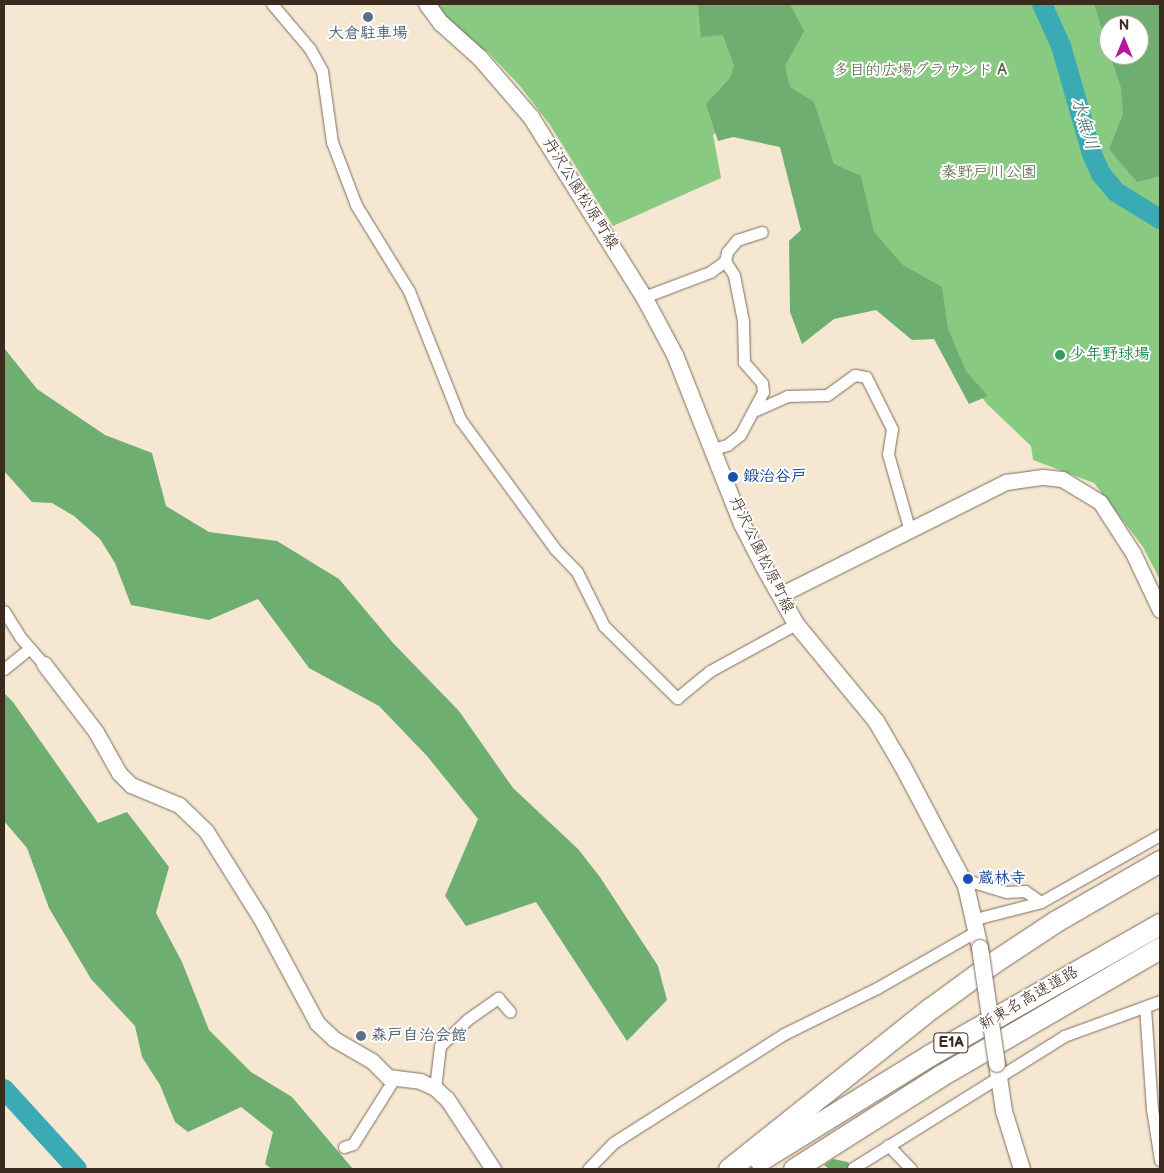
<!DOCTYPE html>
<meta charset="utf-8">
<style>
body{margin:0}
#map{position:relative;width:1164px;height:1173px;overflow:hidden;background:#f5e7d1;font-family:"Balsamiq Sans","Klee One",sans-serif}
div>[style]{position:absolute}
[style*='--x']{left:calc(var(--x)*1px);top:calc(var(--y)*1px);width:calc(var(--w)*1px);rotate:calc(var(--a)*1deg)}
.green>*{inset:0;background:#89ca82}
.forest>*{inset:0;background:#6eae70}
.river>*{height:20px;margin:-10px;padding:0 10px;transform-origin:10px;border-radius:10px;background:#3aabb4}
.roads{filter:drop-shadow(0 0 1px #7c6c5d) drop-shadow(0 0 1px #7c6c5d)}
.minor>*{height:11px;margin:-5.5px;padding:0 5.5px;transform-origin:5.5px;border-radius:5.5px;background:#fff}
.tertiary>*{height:15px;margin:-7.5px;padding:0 7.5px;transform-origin:7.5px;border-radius:7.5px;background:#fff}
.secondary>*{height:16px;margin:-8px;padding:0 8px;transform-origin:8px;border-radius:8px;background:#fff}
.motorway>*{height:21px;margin:-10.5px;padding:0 10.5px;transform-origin:10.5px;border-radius:10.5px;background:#fff}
.bridges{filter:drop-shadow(0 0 1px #7c6c5d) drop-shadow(0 0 1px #7c6c5d)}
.secondary-bridge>*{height:16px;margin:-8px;padding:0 8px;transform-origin:8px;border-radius:8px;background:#fff}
.dots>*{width:14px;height:14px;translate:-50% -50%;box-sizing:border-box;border:2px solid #fff;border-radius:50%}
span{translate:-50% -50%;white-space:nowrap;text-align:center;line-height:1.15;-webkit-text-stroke:4px #fff;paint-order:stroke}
.shield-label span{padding:1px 4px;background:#fff;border:1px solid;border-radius:4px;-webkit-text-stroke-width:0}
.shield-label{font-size:15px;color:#3b2a1e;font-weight:700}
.service-label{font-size:16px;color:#4e5e75;font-weight:700}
.left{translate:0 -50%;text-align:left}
.park-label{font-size:16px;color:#566241}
.street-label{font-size:16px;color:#3b2a1e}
.leisure-label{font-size:16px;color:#27864d;font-weight:700}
.transit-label{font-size:16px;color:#164399;font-weight:700}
.water-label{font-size:18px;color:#3b6462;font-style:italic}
.frame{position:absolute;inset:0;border:5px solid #3b2a1e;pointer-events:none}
.north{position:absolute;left:1099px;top:15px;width:50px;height:50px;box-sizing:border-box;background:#fff;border:1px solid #b1aaa5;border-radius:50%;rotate:0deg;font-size:14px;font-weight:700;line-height:20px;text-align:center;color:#3b2a1e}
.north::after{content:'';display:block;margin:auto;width:18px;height:22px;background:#b5179e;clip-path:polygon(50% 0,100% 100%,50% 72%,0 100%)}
</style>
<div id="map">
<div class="green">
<div style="clip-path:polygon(evenodd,435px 4px,1160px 4px,1160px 580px,1143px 547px,1094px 483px,1033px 460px,1031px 446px,986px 403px,945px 342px,785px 138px,728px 132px,713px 134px,721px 178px,613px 226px,550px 125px,520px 86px,487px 51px,483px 54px,445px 18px,435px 4px,1109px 25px,1139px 25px,1139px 55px,1109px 55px,1109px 25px)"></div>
</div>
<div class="forest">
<div style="clip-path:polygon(698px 4px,790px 4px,804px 31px,785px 66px,790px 87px,814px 102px,834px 164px,861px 176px,874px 232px,903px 265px,942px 287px,948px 329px,966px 371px,988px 396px,969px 404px,934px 339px,912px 340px,876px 310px,834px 319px,802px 344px,790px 312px,789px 241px,801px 230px,780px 147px,733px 137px,718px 141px,706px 104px,730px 78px,734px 66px,723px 35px,701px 37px)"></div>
<div style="clip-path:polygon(1094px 4px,1160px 4px,1160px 176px,1137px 182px,1109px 149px,1123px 114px,1121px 88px,1110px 55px,1139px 55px,1139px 25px,1109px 25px,1109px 51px)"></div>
<div style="clip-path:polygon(4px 348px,37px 389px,105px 435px,152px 453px,166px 506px,209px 532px,277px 541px,339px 579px,393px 643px,459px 711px,513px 788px,578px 849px,600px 877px,658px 966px,667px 1000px,627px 1041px,536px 902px,466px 926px,445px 896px,478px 819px,427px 756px,379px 706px,309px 668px,258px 599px,209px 620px,131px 605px,115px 563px,100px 539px,74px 516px,52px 503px,32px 502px,4px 471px)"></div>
<div style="clip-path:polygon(4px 693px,13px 702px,98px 823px,127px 812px,169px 867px,156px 913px,182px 962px,209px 1030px,251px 1072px,292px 1097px,353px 1169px,272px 1169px,265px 1164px,273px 1132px,241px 1107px,188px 1132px,175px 1122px,160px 1085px,142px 1057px,135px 1026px,91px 979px,49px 908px,27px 848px,4px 821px)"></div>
<div style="clip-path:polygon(833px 1159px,848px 1162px,852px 1169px,829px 1169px,824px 1165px)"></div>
</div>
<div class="river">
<div style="--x:1042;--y:4;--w:46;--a:65.7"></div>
<div style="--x:1061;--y:46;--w:112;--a:74"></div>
<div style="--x:1092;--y:154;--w:22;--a:66"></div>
<div style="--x:1101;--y:174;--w:23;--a:50"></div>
<div style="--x:1116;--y:192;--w:52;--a:31.5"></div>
<div style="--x:4;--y:1089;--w:108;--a:47.6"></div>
</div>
<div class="roads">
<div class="minor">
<div style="--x:272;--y:4;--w:59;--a:49.8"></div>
<div style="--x:310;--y:49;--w:25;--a:61"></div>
<div style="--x:322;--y:71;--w:72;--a:82"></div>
<div style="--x:332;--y:142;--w:67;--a:69.1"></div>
<div style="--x:356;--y:205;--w:101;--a:58.4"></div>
<div style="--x:409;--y:291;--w:138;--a:68.3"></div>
<div style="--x:460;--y:419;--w:161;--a:53.8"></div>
<div style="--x:555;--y:549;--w:32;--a:46"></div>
<div style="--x:577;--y:572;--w:60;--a:63.4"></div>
<div style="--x:604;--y:626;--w:103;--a:44.6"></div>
<div style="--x:677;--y:698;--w:43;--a:-39.3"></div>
<div style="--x:710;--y:671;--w:98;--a:-28.7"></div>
<div style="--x:644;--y:297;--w:71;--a:-20.7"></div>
<div style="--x:710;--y:272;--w:19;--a:-36"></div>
<div style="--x:725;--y:261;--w:9;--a:-77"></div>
<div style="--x:727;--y:252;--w:16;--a:-50"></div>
<div style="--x:737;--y:240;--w:26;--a:-18"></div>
<div style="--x:756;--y:410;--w:34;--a:-24"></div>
<div style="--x:787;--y:396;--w:40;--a:-1.4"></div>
<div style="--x:827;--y:395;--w:34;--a:-36"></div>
<div style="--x:855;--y:375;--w:11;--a:10"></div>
<div style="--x:866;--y:377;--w:58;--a:63.4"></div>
<div style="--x:892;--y:429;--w:25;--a:99"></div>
<div style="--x:888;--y:454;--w:80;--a:74.1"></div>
<div style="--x:713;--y:449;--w:15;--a:-16"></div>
<div style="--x:727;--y:445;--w:16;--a:-38"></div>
<div style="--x:740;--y:435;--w:49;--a:-61.9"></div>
<div style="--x:763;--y:392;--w:9;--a:-96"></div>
<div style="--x:762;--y:383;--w:28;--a:-131"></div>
<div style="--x:744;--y:362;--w:41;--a:-91.4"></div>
<div style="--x:743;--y:321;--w:47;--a:-101.1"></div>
<div style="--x:734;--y:275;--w:17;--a:-123"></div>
<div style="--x:4;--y:611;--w:32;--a:58"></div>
<div style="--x:21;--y:638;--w:35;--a:49"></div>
<div style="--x:4;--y:669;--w:33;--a:-39"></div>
<div style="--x:963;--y:879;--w:45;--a:16.8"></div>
<div style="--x:1006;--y:892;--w:19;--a:-3"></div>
<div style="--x:1025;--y:891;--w:19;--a:35"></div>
<div style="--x:975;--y:919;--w:68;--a:-14.4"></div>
<div style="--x:1041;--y:902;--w:137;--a:-29.4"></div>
<div style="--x:1145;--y:1007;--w:102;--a:86.1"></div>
<div style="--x:1152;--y:1109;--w:52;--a:81.1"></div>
<div style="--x:435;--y:1088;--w:42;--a:-83.2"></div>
<div style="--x:440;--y:1046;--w:39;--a:-44"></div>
<div style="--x:468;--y:1019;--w:37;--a:-35"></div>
<div style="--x:498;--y:998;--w:18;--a:49"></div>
<div style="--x:888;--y:1145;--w:33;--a:46"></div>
<div style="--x:344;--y:1147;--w:9;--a:-18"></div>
<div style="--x:353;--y:1144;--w:77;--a:-57.8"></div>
<div style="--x:853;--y:1168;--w:249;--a:-32"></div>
<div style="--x:1064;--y:1036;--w:102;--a:-20"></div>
<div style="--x:588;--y:1169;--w:36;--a:-46"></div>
<div style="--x:613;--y:1143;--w:203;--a:-32.5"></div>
<div style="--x:784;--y:1034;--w:104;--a:-26.3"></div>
<div style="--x:877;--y:988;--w:115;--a:-29.7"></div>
</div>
<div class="tertiary">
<div style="--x:780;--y:595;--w:253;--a:-26.6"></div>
<div style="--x:1006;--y:482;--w:37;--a:-8"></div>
<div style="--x:1043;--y:477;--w:19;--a:6"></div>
<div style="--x:1062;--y:479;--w:44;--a:31.2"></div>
<div style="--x:1100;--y:502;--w:61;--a:57.1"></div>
<div style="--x:1133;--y:553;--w:63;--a:64.7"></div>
<div style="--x:44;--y:664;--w:86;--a:52.6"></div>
<div style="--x:96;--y:732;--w:47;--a:60.7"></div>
<div style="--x:119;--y:773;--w:17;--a:45"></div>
<div style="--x:131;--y:785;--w:52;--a:22.6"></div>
<div style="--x:179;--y:805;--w:37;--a:44"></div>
<div style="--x:206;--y:831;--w:102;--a:57.9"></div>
<div style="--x:260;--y:917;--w:120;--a:61.7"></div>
<div style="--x:317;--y:1023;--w:23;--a:43"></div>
<div style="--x:334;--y:1039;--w:44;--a:30.1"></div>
<div style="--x:372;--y:1061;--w:23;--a:45"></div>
<div style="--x:388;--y:1077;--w:32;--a:7"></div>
<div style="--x:420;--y:1081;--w:17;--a:25"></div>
<div style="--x:435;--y:1088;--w:16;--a:43"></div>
<div style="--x:447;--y:1099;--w:84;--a:56.7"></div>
</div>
<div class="secondary">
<div style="--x:427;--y:4;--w:24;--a:54"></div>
<div style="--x:441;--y:23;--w:52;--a:41.9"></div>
<div style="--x:480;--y:58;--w:78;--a:49.2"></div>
<div style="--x:531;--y:117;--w:213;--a:57.9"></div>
<div style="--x:644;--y:297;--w:66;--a:61.9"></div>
<div style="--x:675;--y:355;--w:182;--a:68.4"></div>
<div style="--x:742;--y:524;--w:48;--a:62.9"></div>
<div style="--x:764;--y:567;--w:65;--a:60.7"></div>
<div style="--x:796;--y:624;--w:126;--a:50.5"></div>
<div style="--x:876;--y:721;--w:53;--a:59.6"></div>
<div style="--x:903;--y:767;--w:135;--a:62.1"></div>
<div style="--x:966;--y:886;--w:64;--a:77.3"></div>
<div style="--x:997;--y:1064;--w:48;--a:81.5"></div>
<div style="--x:1004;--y:1111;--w:61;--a:72.8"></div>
</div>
<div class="motorway">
<div style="--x:760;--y:1160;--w:200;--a:-31.7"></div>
<div style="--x:930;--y:1055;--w:265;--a:-29.7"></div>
<div style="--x:729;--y:1169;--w:258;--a:-38.6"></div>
<div style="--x:931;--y:1008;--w:78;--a:-36.1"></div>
<div style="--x:994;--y:962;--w:74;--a:-33.5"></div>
<div style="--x:1056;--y:921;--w:120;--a:-30"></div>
<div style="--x:794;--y:1169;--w:173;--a:-32.5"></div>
<div style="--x:940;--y:1076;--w:255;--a:-30.2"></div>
</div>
</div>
<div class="bridges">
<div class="secondary-bridge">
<div style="--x:980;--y:948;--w:117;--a:81.7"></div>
</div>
</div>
<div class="dots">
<div style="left:368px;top:17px;background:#5c6f8a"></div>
<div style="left:1060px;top:355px;background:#2e9e5b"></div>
<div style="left:733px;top:477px;background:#1a4fb4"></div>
<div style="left:968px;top:879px;background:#1a4fb4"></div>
<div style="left:361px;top:1036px;background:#5c6f8a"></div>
</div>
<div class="shield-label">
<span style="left:951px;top:1043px">E1A</span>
</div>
<div class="service-label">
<span style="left:368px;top:34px">大倉駐車場</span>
<span class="left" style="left:371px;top:1036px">森戸自治会館</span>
</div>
<div class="park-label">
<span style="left:920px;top:71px">多目的広場グラウンド A</span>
<span style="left:989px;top:173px">秦野戸川公園</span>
</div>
<div class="street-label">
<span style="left:580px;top:194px;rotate:58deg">丹沢公園松原町線</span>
<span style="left:761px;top:555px;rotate:64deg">丹沢公園松原町線</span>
<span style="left:1029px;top:999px;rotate:-30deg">新東名高速道路</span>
</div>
<div class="leisure-label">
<span class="left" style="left:1070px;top:355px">少年野球場</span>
</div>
<div class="transit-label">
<span class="left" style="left:743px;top:477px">鍛治谷戸</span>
<span class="left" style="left:978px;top:879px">蔵林寺</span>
</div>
<div class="water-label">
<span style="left:1084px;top:124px;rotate:73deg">水無川</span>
</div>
<div class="frame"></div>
<div class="north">N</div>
</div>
